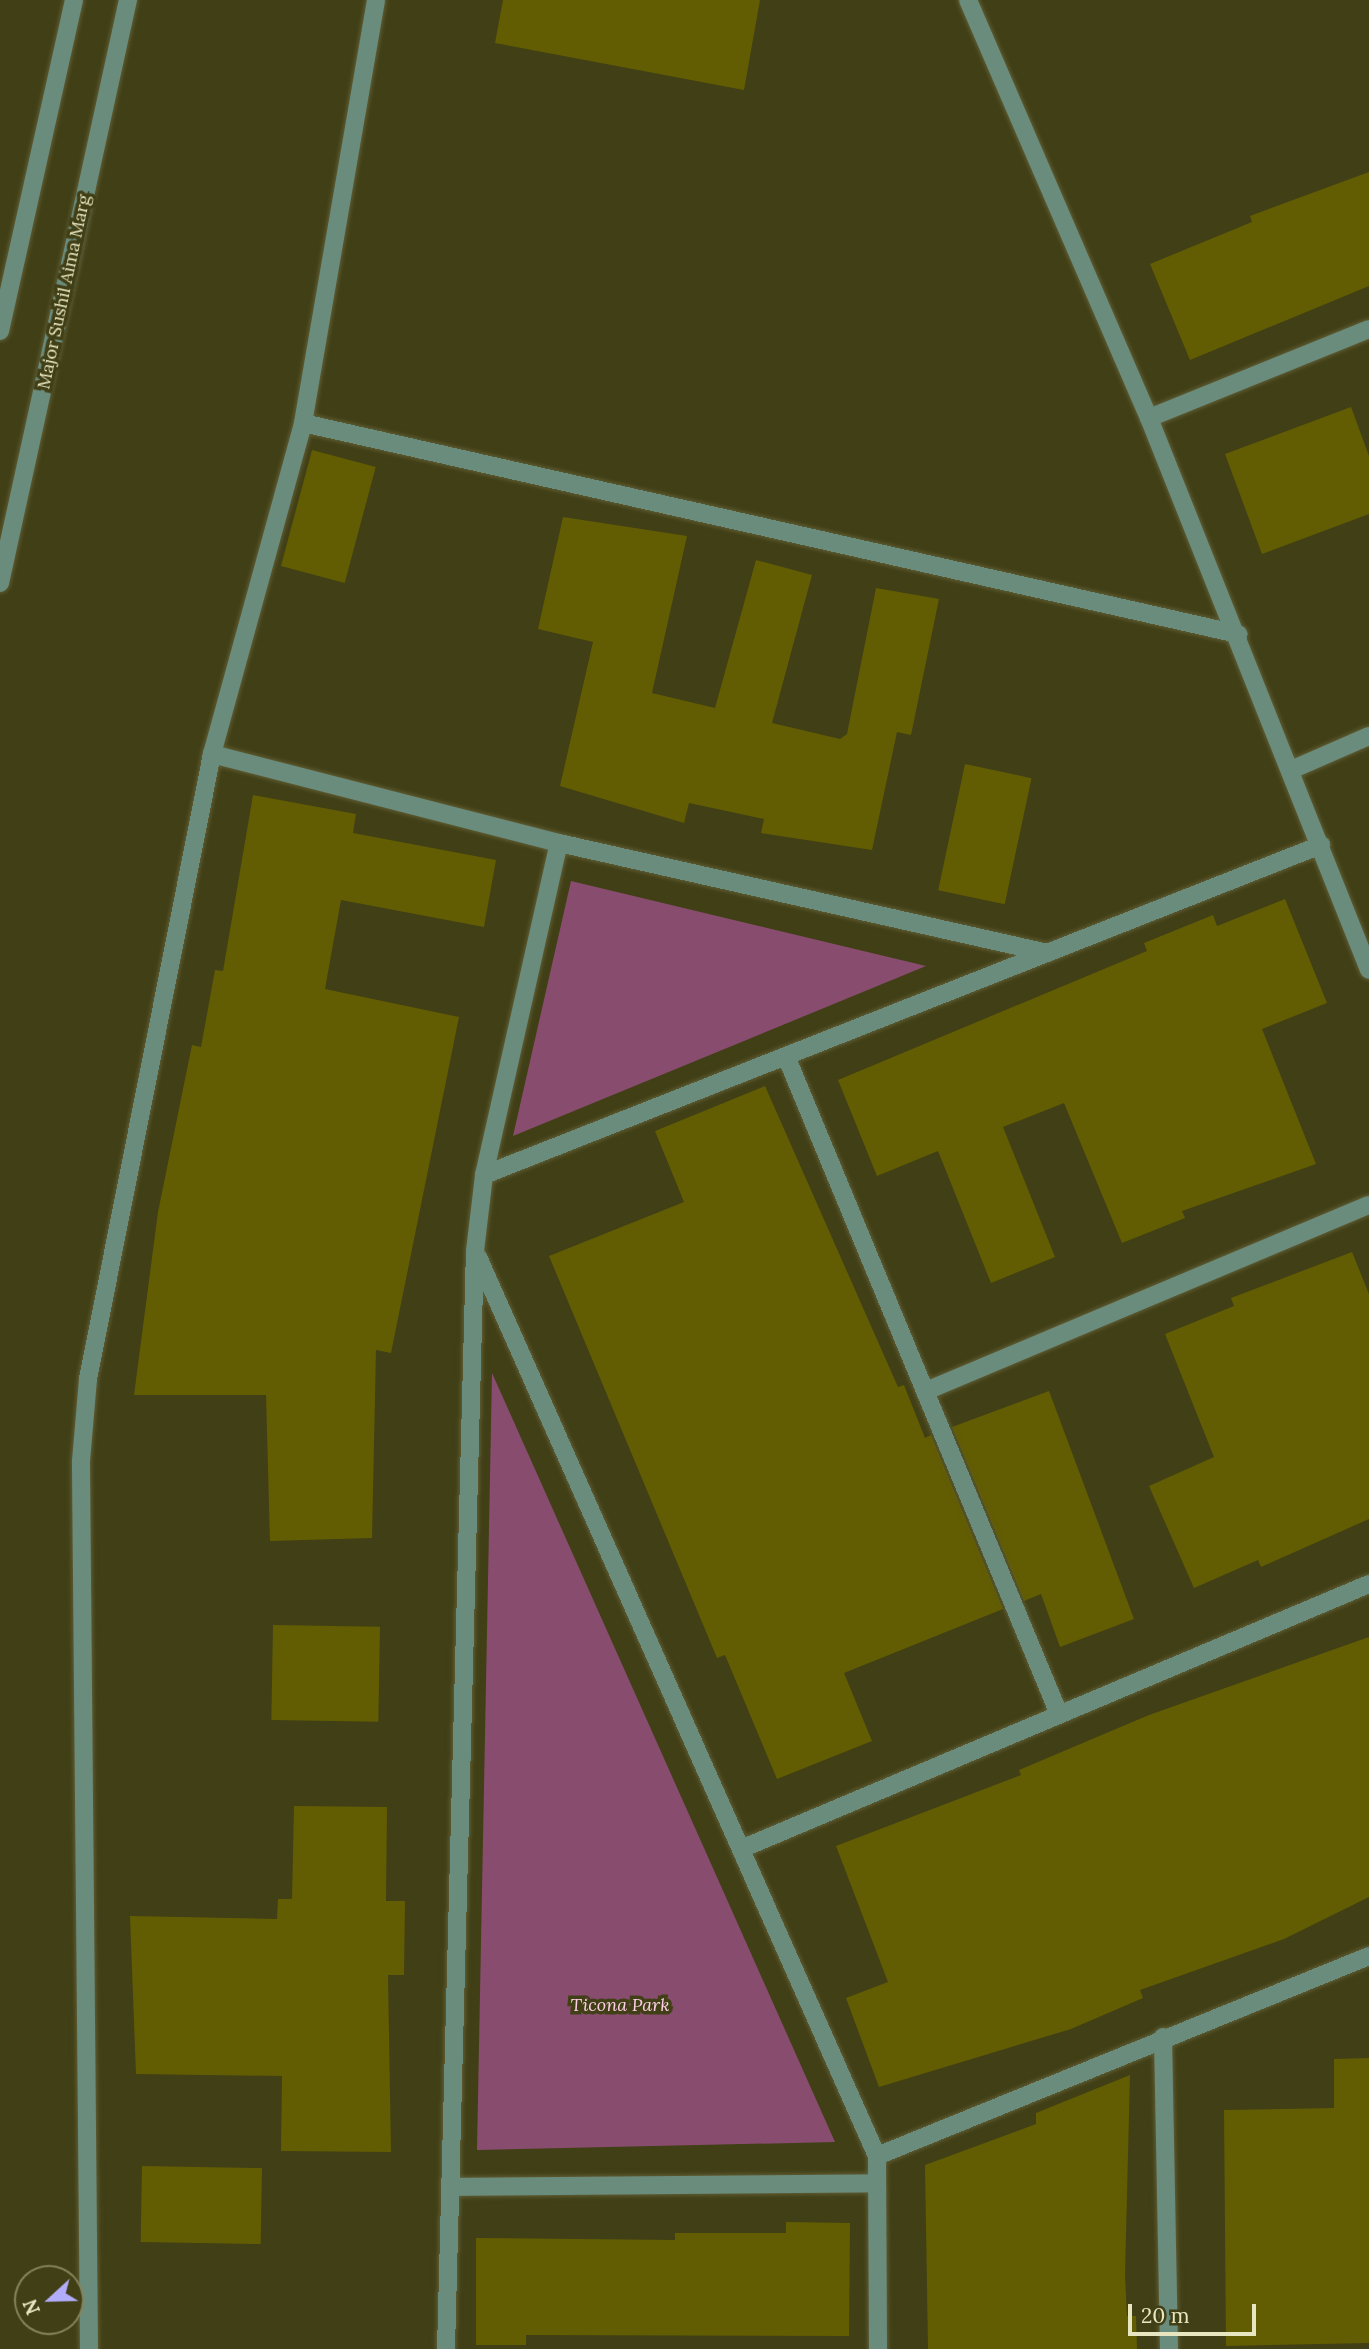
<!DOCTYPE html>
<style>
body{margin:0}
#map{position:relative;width:1369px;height:2349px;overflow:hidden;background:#413f16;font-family:Lora,serif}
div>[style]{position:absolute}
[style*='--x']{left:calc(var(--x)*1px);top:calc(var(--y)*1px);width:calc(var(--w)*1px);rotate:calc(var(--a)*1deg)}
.green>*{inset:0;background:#884d6e}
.building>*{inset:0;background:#625d02;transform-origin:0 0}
.roads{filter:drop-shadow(0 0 2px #5f5d35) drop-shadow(0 0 2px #5f5d35)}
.minor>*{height:18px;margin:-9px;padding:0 9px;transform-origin:9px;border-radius:9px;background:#6a8c7d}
span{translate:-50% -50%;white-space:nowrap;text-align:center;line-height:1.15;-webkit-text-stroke:7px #413f16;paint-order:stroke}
.street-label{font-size:18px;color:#e7e6c0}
.park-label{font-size:18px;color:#fdcee6;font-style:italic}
.north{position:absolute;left:14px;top:2265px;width:70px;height:70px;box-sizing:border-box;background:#413f16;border:2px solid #83825a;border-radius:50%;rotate:248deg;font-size:19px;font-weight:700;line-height:28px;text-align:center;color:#e7e6c0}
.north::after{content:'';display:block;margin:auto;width:24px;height:32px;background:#b1adfa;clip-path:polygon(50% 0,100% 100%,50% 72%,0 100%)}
.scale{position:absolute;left:1128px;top:2304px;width:128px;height:32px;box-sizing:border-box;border:4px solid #e7e6c0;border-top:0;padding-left:9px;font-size:21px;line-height:24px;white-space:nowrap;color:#e7e6c0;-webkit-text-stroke:5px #413f16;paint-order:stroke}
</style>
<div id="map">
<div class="green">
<div style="clip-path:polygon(571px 881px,926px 966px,513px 1136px)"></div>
<div style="clip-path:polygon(492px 1373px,712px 1866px,835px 2142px,477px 2150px)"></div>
</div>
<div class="building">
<div style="clip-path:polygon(503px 0,760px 0,744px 90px,495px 43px)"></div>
<div style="clip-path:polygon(1369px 172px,1369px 286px,1190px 360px,1150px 264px,1252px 222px,1250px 216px)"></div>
<div style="clip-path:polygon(1351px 407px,1369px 456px,1369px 514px,1262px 554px,1225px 454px)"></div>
<div style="left:312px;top:450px;width:66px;height:120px;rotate:15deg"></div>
<div style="clip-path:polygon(563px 517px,687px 536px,652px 693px,715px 708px,756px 560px,812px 575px,772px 723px,840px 739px,847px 734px,876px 588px,939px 599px,911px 735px,897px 732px,872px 850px,761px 833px,764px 819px,689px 803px,684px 823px,560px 786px,593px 642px,538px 629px)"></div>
<div style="left:965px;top:764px;width:68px;height:129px;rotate:12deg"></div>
<div style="clip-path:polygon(253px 795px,356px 814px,353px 833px,496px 860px,484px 927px,341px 900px,325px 989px,459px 1017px,391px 1353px,376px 1350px,372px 1538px,270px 1541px,266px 1395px,134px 1395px,158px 1212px,192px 1045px,201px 1047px,215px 970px,223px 971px)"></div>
<div style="clip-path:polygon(1285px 899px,1327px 1003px,1262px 1029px,1316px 1164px,1182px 1211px,1185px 1218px,1122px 1243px,1064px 1103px,1003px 1127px,1055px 1257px,991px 1283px,938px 1151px,877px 1176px,838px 1080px,1147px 951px,1144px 943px,1213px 915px,1217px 926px)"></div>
<div style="clip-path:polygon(765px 1086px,898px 1387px,904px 1385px,925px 1438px,931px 1435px,1003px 1609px,844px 1673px,872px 1741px,777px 1779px,725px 1655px,717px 1658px,549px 1256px,684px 1202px,655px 1131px)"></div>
<div style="clip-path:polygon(1352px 1252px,1369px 1294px,1369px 1519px,1261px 1567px,1258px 1560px,1194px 1588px,1149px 1486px,1214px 1457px,1165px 1334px,1234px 1306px,1231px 1298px)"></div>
<div style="clip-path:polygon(1049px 1391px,1134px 1619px,1060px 1647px,1041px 1594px,1024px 1601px,952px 1427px)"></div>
<div style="left:273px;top:1625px;width:107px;height:95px;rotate:1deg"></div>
<div style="clip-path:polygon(1369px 1637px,1369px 1897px,1284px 1939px,1140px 1990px,1143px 1998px,1071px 2029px,879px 2087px,846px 1998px,888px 1982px,836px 1846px,1021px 1775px,1019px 1770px,1149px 1715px)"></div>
<div style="clip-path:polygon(294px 1806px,387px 1807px,386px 1901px,405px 1901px,404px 1975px,388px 1975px,391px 2152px,281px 2151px,282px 2076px,136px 2074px,130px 1916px,277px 1919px,278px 1899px,292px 1899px)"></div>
<div style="clip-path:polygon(1369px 2058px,1369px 2343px,1226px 2346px,1224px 2110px,1334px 2108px,1334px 2059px)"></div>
<div style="clip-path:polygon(1130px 2075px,1125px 2275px,1127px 2316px,1136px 2316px,1137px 2349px,928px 2349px,925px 2165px,1036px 2124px,1036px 2113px)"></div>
<div style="left:142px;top:2166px;width:120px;height:76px;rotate:1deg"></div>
<div style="clip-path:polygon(786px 2222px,850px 2223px,849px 2336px,526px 2335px,526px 2345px,476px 2345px,476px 2238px,675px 2240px,675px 2233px,786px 2233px)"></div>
</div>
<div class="roads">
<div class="minor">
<div style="--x:968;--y:0;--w:456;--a:66.6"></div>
<div style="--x:1149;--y:418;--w:594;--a:68.27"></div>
<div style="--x:0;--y:331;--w:339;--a:-77.4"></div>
<div style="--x:1149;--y:418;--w:237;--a:-22"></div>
<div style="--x:303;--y:423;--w:959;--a:12.72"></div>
<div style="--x:0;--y:583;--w:597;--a:-77.62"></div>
<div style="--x:212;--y:754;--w:358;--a:14.4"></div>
<div style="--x:559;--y:843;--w:501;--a:12.68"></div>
<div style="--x:1291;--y:770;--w:85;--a:-23.6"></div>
<div style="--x:786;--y:1056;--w:712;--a:67.47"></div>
<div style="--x:484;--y:1175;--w:900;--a:-21.52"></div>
<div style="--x:478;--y:1257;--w:984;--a:66.07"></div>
<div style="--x:877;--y:2156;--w:193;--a:89.7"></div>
<div style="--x:926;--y:1391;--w:480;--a:-22.8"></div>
<div style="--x:741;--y:1849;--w:682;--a:-22.88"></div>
<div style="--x:1163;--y:2037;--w:312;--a:88.9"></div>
<div style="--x:877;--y:2156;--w:531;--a:-22.12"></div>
<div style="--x:450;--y:2187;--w:427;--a:-0.5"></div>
<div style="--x:89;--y:2349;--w:888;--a:-90.52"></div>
<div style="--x:81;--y:1461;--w:82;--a:-85.1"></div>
<div style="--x:88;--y:1379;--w:637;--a:-78.78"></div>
<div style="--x:212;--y:754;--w:343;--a:-74.6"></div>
<div style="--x:303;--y:423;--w:429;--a:-80.2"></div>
<div style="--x:446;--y:2349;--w:1098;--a:-88.49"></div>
<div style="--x:475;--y:1251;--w:77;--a:-83.2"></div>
<div style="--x:484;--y:1175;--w:340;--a:-77.3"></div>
</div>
</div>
<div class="street-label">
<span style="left:64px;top:292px;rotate:-78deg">Major Sushil Aima Marg</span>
</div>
<div class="park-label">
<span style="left:620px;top:2005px">Ticona Park</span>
</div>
<div class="north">N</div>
<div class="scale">20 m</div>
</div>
